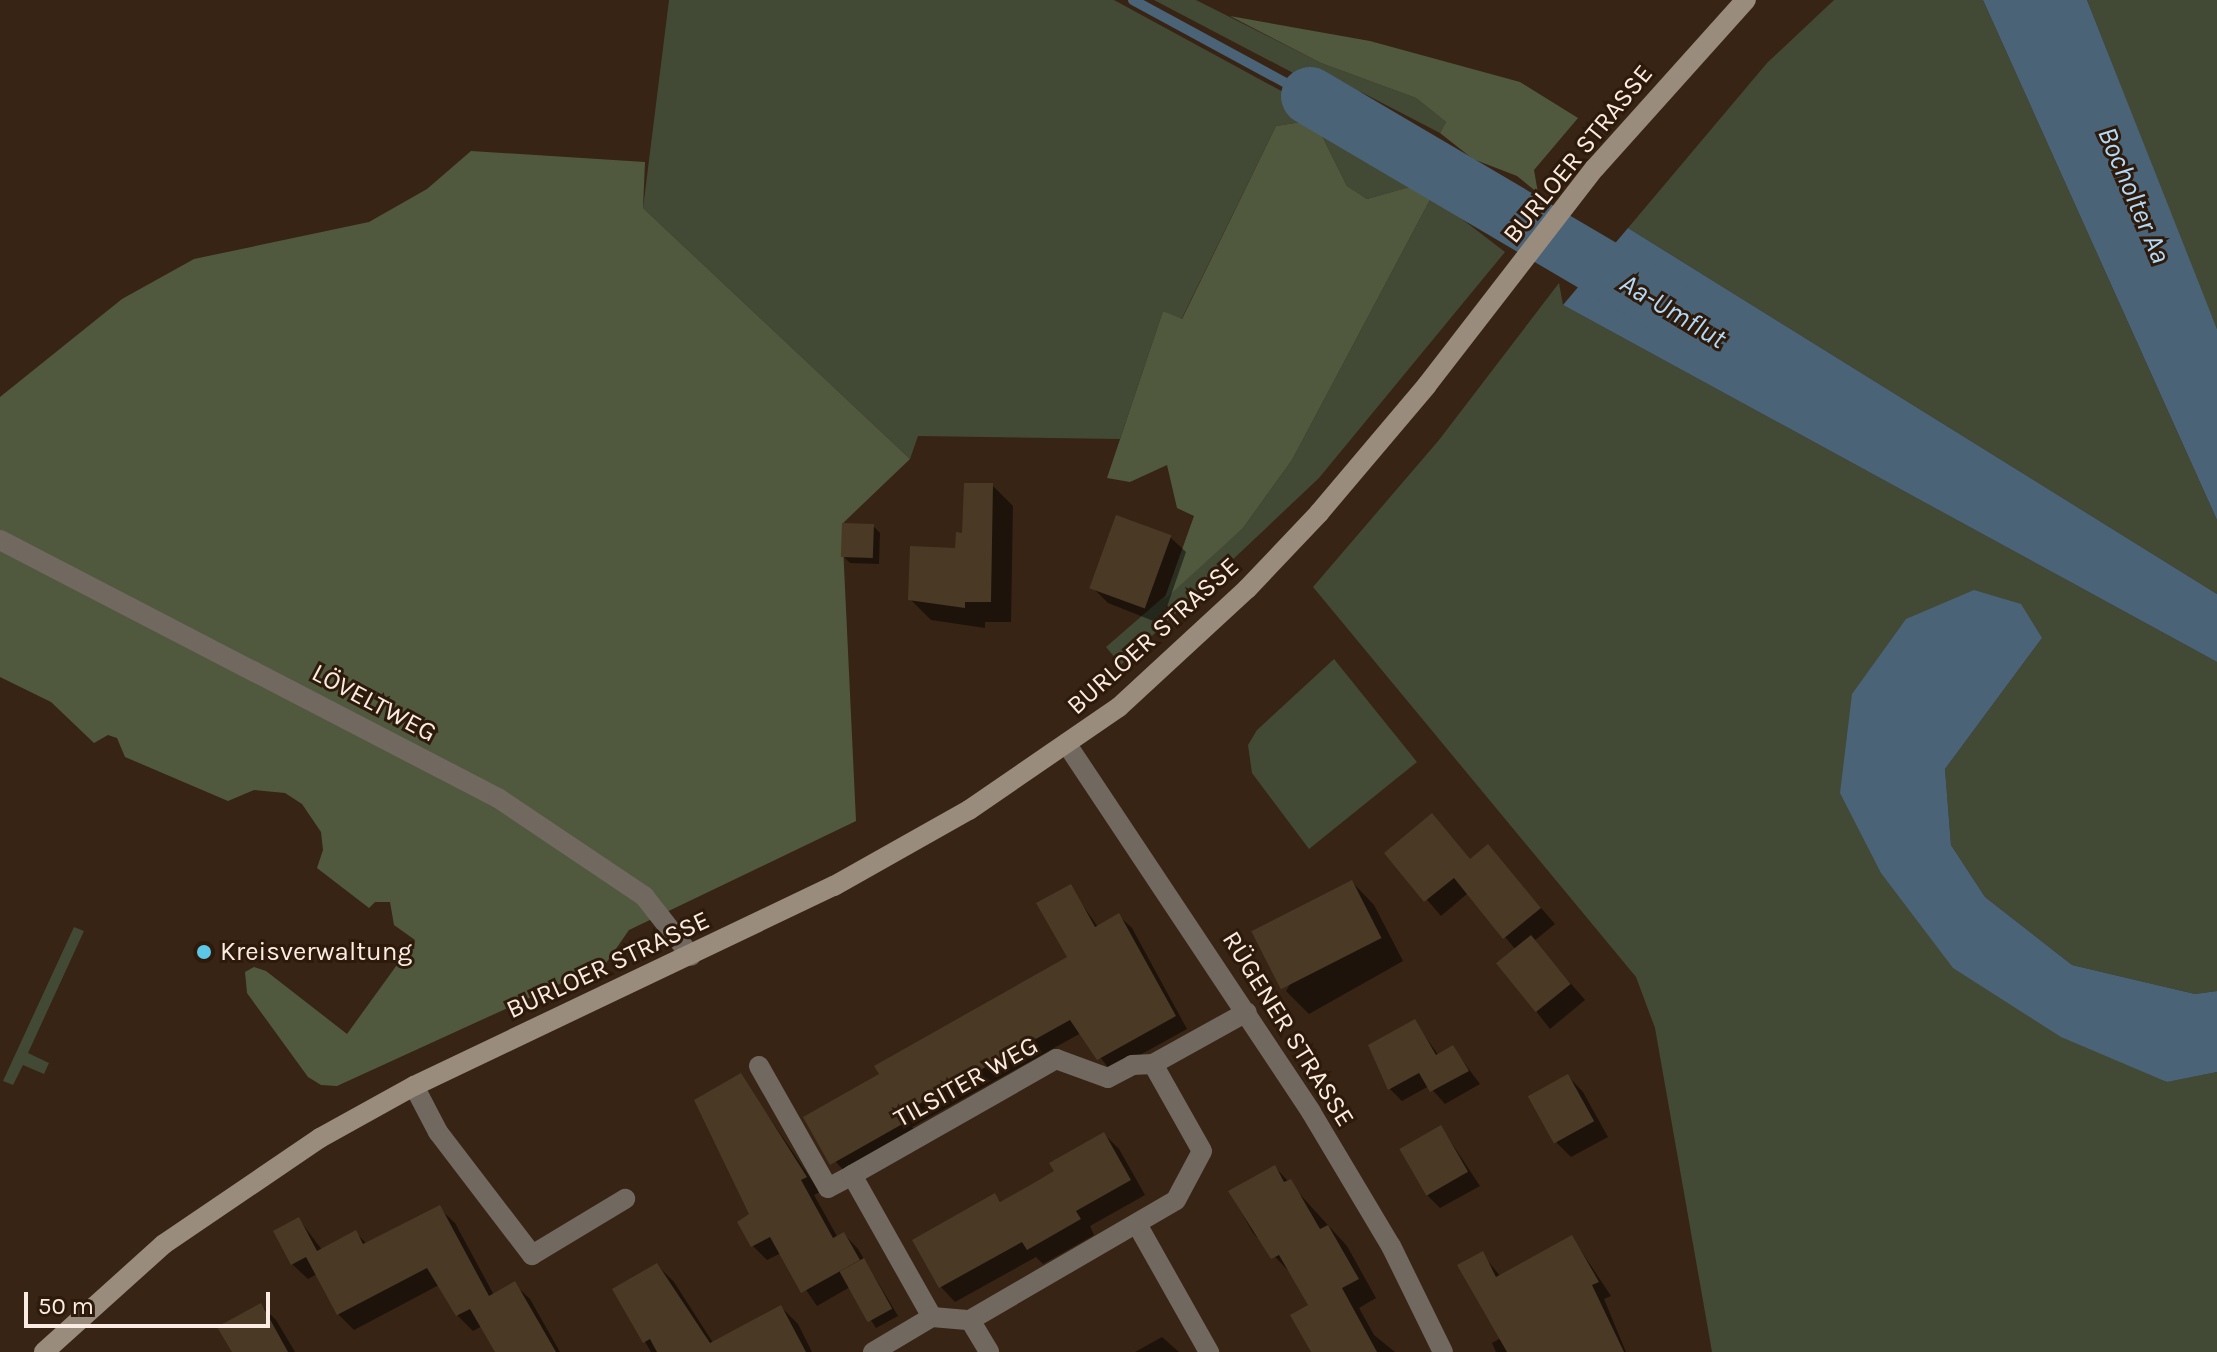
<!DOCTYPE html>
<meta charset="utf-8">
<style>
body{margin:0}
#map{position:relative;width:2217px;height:1352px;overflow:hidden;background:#372414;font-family:Karla,sans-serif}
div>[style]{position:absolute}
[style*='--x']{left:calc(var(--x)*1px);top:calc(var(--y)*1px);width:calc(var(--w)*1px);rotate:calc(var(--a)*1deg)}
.green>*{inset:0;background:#424935}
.forest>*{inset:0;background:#50593e}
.water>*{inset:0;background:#4a6377}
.shadow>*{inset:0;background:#0007}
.stream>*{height:10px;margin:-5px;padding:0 5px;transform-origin:5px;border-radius:5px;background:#4a6377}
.river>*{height:58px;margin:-29px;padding:0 29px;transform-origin:29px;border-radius:29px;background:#4a6377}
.building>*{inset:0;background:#4a3a25;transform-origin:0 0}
.street>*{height:20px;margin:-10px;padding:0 10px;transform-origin:10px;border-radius:10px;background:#71685f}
.secondary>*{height:20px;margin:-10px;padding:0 10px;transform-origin:10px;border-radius:10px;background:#9a8c7d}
.dots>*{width:22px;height:22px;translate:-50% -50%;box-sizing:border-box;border:4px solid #2d1a0a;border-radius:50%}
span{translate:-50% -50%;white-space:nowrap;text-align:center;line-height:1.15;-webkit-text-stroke:6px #2d1a0a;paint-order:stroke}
.street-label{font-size:26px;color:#faece2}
.poi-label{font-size:26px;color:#faece2}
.left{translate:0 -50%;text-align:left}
.water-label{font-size:28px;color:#b2d9f8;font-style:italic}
.scale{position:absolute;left:24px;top:1292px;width:246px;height:36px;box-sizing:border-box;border:4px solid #faece2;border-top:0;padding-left:10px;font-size:24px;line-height:28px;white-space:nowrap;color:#faece2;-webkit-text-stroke:6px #2d1a0a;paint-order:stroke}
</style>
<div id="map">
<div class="green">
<div style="clip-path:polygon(669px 0,1114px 0,1309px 106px,1341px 146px,1413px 186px,1367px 199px,1347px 186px,1314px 120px,1276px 126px,1181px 320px,1163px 311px,1120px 439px,918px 436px,910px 459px,643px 208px)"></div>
<div style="clip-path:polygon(1154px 0,1196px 0,1321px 63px,1416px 98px,1446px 122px,1440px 133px,1361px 92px,1316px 85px)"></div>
<div style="clip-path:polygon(1834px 0,1983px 0,2217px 520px,2217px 594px,1628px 228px,1767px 63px)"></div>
<div style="clip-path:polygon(2087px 0,2217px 0,2217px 329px,2197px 281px)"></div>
<div style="clip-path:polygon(1432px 196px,1505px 252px,1319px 478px,1121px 665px,1106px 647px,1243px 528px,1292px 460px)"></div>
<div style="clip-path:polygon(1559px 283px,1563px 305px,2217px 662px,2217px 991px,2195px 994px,2072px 965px,1985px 897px,1951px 845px,1945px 769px,2042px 638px,1840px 793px,2166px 1082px,2217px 1072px,2217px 1352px,1712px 1352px,1655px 1028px,1636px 977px,1313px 587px,1439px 440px)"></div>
<div style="clip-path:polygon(1334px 659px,1417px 762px,1309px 849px,1252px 773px,1248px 745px,1257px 730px)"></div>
<div style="clip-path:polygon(74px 927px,84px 931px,28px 1053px,49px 1063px,44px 1074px,23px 1065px,13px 1085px,3px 1081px)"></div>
</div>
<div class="forest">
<div style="clip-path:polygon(1230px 16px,1370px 41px,1520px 82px,1578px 118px,1534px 170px,1538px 193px,1517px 176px,1473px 159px,1440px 133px,1446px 122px,1416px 98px,1321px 63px)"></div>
<div style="clip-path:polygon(1314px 120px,1347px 186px,1367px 199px,1413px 186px,1432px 196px,1292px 460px,1243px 528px,1164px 600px,1194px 516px,1177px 508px,1167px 465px,1130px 482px,1107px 478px,1163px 311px,1182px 319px,1276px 126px)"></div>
<div style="clip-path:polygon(471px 151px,645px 162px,643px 208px,910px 459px,842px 524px,856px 821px,629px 930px,606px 963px,337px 1086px,321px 1085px,308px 1077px,247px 993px,245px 972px,254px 967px,266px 971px,347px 1034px,415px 940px,394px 925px,390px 902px,375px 902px,369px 908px,317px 868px,323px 850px,321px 832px,302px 804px,285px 793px,254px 790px,228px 801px,125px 757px,117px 738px,108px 735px,94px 743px,51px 702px,0 677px,0 397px,122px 299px,194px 259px,369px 222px,427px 189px)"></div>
</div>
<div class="water">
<div style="clip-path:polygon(1983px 0,2087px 0,2217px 329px,2217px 520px)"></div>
<div style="clip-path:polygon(1628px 228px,2217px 594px,2217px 662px,1563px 305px)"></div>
<div style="clip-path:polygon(1974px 590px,2021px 604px,2042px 638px,1945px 769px,1951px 845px,1985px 897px,2072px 965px,2195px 994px,2217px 991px,2217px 1072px,2167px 1082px,2061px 1037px,1953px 968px,1881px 873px,1840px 793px,1852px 694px,1906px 619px)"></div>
</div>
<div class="shadow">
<div style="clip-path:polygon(992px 485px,1013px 506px,1011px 622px,985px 622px,985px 628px,931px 620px,910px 599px,957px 550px)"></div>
<div style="clip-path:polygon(873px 526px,880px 533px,879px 564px,850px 563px,843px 556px)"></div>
<div style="clip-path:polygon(1170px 537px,1186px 552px,1161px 624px,1108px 603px,1093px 588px)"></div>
<div style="clip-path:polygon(1488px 847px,1555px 924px,1534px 941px,1585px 1000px,1550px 1029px,1499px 964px,1516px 950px,1468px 893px,1441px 916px,1387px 853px,1471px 860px)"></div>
<div style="clip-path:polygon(1352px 882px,1374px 905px,1403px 961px,1309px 1014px,1286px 991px)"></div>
<div style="clip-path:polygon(1070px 887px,1098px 927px,1119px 916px,1132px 928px,1187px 1029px,1111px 1071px,1081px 1033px,912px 1127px,917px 1135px,847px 1174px,835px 1161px,882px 1075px,1070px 958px)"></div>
<div style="clip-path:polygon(1415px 1022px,1439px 1056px,1453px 1048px,1480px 1084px,1445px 1104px,1429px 1086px,1402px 1101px,1390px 1089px)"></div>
<div style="clip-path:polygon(741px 1076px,820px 1192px,814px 1195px,838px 1238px,844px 1234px,858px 1249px,898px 1316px,876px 1328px,850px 1287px,817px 1306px,781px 1253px,767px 1260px,753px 1246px)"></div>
<div style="clip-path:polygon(1568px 1076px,1583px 1092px,1608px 1137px,1571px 1157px,1556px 1142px)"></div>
<div style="clip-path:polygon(1441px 1127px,1480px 1186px,1440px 1208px,1427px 1195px)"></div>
<div style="clip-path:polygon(1104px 1134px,1119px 1149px,1145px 1195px,1090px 1226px,1094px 1235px,1043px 1264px,1036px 1257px,955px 1302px,940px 1286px,995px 1196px,1002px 1203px,1057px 1172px)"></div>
<div style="clip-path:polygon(1275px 1167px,1347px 1246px,1376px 1298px,1359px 1308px,1374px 1335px,1395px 1352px,1311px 1352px,1293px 1316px,1311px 1306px,1293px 1276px,1253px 1233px,1230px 1192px)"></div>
<div style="clip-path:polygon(439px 1208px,455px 1223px,494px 1295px,514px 1284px,530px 1299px,560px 1352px,498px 1352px,482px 1326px,473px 1331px,457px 1315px,439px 1285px,354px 1330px,338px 1314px,317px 1274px,308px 1279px,292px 1264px,299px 1219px,322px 1250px,356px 1233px,367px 1244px)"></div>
<div style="clip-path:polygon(1572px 1237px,1611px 1296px,1604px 1299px,1626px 1352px,1496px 1352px,1492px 1343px,1501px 1338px,1482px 1254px,1501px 1277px)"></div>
<div style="clip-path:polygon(657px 1265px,674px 1282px,719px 1352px,651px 1352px,615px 1289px)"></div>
<div style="clip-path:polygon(261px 1305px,276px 1320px,295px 1352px,234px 1352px)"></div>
<div style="clip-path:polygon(781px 1307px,798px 1324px,812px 1352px,770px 1352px)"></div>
<div style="clip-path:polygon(1162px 1337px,1179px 1352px,1135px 1352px)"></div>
</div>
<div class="stream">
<div style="--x:1133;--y:0;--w:201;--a:28.5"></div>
</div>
<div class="river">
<div style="--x:1310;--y:96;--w:413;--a:30.5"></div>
</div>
<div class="building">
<div style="clip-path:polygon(964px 483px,993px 483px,991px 602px,965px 602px,965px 608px,908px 600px,910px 546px,955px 548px,956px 532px,962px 533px)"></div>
<div style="left:1116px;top:515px;width:59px;height:78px;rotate:20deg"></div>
<div style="left:842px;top:523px;width:32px;height:34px;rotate:2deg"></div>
<div style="clip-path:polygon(1432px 813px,1470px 859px,1488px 844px,1541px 908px,1503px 939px,1454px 878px,1424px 902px,1384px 853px)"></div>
<div style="left:1352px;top:880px;width:65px;height:113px;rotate:63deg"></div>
<div style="clip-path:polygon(1071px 884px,1095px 927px,1119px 913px,1176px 1016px,1097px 1060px,1070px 1020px,901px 1114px,906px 1122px,830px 1165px,803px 1117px,879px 1074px,874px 1066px,1067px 957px,1036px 903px)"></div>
<div style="left:1531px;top:935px;width:63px;height:45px;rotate:51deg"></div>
<div style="clip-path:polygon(1415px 1019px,1436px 1055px,1453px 1045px,1469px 1071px,1430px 1092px,1419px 1073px,1388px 1090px,1368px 1045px)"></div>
<div style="clip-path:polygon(741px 1073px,807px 1177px,801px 1180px,833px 1238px,844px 1232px,860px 1260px,801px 1293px,770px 1237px,751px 1247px,737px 1222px,749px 1214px,694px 1100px)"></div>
<div style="left:1568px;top:1074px;width:54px;height:46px;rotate:61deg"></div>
<div style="left:1441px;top:1125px;width:54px;height:48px;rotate:60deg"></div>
<div style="clip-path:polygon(1104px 1132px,1131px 1180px,1076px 1211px,1081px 1219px,1027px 1250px,1022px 1242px,939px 1288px,912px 1240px,995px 1193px,1000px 1202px,1027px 1187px,1054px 1171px,1049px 1163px)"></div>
<div style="clip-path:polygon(1275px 1165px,1284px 1182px,1291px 1179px,1320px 1229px,1328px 1225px,1359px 1279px,1342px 1288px,1377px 1352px,1311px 1352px,1290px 1315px,1308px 1305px,1279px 1255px,1271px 1259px,1228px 1191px)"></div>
<div style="clip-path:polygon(440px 1205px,489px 1296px,515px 1281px,556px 1352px,495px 1352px,470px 1309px,456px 1316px,427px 1268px,337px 1315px,306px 1257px,291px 1265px,273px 1231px,299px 1217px,317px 1251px,356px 1230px,363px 1244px)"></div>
<div style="clip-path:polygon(1572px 1235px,1599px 1282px,1592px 1285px,1624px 1352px,1507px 1352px,1457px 1265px,1483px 1251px,1496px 1277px)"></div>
<div style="left:864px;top:1258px;width:58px;height:28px;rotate:61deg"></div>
<div style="clip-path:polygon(657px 1263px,710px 1343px,781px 1305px,806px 1352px,657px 1352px,650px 1339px,643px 1343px,612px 1289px)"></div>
<div style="clip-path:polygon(261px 1303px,288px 1352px,232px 1352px,217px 1327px)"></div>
</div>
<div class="street">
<div style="--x:0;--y:540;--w:561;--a:27.39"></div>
<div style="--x:498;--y:798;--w:176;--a:33.9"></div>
<div style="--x:644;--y:896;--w:76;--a:51.9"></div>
<div style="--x:1068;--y:746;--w:439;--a:56.4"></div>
<div style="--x:1311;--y:1112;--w:156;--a:59.2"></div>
<div style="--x:1391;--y:1246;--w:118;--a:63.9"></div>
<div style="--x:759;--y:1066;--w:140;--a:60.5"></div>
<div style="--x:828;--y:1188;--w:27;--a:-28"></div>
<div style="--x:414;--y:1086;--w:52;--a:62.4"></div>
<div style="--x:438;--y:1132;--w:155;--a:52.6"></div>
<div style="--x:532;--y:1255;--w:109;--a:-31.1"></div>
<div style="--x:1138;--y:1226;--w:145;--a:60.6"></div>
<div style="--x:932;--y:1317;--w:163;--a:-119.4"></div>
<div style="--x:852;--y:1175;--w:235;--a:-29.6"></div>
<div style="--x:1056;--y:1059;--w:55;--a:20.1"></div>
<div style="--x:1108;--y:1078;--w:27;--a:-28"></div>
<div style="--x:1132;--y:1065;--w:21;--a:-3"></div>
<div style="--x:970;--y:1320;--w:37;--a:59"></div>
<div style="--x:873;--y:1352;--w:69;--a:-30.7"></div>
<div style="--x:932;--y:1317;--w:38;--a:5"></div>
<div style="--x:970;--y:1320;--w:238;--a:-30.2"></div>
<div style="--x:1176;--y:1200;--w:55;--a:-62"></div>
<div style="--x:1202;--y:1151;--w:100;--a:-119.4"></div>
<div style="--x:1153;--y:1064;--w:107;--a:-29"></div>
</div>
<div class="secondary">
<div style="--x:44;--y:1352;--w:161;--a:-42"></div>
<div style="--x:164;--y:1244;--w:189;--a:-34.2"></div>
<div style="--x:320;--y:1138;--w:107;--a:-29"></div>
<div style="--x:414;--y:1086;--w:465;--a:-25.5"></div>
<div style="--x:834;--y:886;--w:155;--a:-29.4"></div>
<div style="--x:969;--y:810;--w:182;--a:-34.5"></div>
<div style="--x:1119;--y:707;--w:174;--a:-42.7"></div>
<div style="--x:1247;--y:589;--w:105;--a:-46.5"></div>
<div style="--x:1319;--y:513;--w:167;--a:-49.8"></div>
<div style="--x:1427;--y:385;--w:274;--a:-52.3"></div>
<div style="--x:1595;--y:168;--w:226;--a:-48.1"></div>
</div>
<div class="dots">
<div style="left:204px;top:952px;background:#5dc7e8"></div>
</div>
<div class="street-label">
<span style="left:1578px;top:154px;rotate:-51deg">BURLOER STRASSE</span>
<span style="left:1153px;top:636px;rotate:-42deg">BURLOER STRASSE</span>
<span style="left:374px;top:703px;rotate:28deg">LÖVELTWEG</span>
<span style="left:608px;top:965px;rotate:-25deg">BURLOER STRASSE</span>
<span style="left:1288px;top:1029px;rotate:58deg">RÜGENER STRASSE</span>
<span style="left:966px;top:1082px;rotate:-29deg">TILSITER WEG</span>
</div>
<div class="poi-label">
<span class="left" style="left:220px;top:952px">Kreisverwaltung</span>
</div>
<div class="water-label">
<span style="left:2134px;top:195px;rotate:67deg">Bocholter Aa</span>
<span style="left:1673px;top:311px;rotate:31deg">Aa-Umflut</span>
</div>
<div class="scale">50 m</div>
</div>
